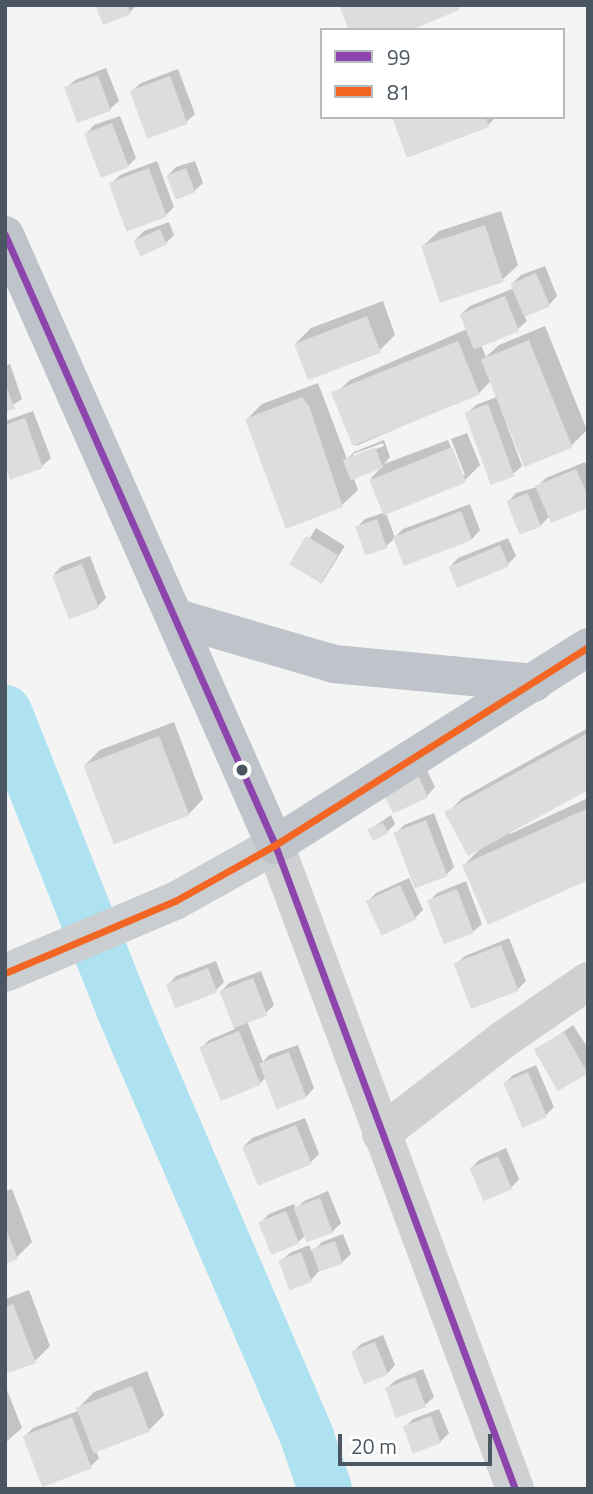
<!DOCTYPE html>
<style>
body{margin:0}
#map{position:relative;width:593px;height:1494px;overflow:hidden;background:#f4f4f4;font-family:"Titillium Web",sans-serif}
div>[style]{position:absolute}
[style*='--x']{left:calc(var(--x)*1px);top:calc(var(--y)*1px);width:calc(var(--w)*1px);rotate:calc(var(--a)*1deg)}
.shadow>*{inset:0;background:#0003;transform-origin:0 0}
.canal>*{height:54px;margin:-27px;padding:0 27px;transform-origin:27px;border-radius:27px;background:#aee2f0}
.building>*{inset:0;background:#ddddde;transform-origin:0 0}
.minor>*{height:38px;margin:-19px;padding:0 19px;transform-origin:19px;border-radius:19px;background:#ced0d2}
.major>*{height:38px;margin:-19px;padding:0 19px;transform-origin:19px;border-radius:19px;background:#caced1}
.highway>*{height:38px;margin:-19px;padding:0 19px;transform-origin:19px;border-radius:19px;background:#bec4c9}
.bus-1>*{height:7px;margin:-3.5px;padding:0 3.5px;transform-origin:3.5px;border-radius:3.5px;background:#8e44ad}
.bus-2>*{height:7px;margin:-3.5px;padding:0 3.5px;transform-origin:3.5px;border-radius:3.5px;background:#f26522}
.dots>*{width:19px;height:19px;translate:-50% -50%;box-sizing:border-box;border:4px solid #fff;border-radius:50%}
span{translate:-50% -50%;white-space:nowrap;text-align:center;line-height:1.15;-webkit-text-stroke:6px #fff;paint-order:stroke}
.frame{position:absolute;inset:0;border:7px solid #4a5661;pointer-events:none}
.legend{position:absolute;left:320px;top:28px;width:245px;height:91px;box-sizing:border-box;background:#fff;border:2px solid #b7bbc0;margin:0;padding:9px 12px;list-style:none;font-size:21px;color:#4a5661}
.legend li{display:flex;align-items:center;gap:14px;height:35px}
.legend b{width:35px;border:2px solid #b7bbc0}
.scale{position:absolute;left:338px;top:1434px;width:154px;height:32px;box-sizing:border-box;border:4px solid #4a5661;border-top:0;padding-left:9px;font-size:21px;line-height:24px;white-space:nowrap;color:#4a5661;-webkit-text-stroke:5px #fff;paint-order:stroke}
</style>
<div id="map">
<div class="shadow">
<div style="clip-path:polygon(97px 5px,137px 5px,130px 12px)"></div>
<div style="clip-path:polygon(106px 68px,119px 101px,110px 109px,79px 121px,66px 88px,75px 80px)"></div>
<div style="clip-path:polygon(178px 69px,195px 114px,186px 122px,132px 91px,141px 83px)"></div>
<div style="clip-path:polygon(120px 116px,136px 158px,128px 166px,86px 134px,94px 125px)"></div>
<div style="clip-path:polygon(394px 117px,496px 117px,488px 125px)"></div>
<div style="clip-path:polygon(157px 161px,174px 207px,166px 215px,111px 184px,120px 175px)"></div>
<div style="clip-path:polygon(195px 161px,203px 183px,194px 191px,168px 175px,176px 167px)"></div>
<div style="clip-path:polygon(501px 211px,518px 265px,502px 280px,423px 246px,439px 231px)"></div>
<div style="clip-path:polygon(169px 222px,174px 235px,166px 243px,135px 240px,144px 231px)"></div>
<div style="clip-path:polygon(545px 266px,557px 296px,549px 305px,524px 315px,527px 321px,518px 329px,481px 345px,486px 357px,499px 345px,545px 326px,587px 430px,572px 445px,500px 407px,522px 466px,513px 474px,467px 413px,476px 405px,499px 396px,492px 380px,479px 393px,356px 446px,334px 395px,350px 380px,467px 329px,461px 314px,470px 306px,514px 288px,512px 284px,521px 275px)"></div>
<div style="clip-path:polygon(383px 301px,395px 335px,380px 350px,296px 343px,311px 328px)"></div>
<div style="clip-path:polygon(10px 364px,22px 399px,5px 410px,5px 366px)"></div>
<div style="clip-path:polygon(evenodd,318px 383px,347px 459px,354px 452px,384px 440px,390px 457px,384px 464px,448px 440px,461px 475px,465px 475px,451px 439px,467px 433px,480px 465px,465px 480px,385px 510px,395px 538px,386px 546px,357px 527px,365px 519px,383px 513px,371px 478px,384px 465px,353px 476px,358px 490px,342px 505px,287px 527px,247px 419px,262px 404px,318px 383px,383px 443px,384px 446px,353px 458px,353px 454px,383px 443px)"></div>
<div style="clip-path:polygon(33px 411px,51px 458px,42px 466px,5px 460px,5px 421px)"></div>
<div style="clip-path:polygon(585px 462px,588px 469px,588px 506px,550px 516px,540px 526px,508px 502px,516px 493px,537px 487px,546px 478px)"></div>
<div style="clip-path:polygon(470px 504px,480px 530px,472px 539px,404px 564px,395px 537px,403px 529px)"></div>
<div style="left:316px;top:528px;width:34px;height:44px;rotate:32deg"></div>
<div style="clip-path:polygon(508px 538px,516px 556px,508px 564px,450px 567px,458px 558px)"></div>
<div style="clip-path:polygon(90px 556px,106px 598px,98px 606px,54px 574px,62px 566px)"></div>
<div style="clip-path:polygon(174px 722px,203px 799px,188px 815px,85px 765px,100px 750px)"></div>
<div style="clip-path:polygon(588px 728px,588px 788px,509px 831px,510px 834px,588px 798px,588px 878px,464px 865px,482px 847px,447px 813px,462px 798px)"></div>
<div style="clip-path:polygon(424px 764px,435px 787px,427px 796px,393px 811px)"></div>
<div style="clip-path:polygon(434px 813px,454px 867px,446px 875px,396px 833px,404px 825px)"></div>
<div style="clip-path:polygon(391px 815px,395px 824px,387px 832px,369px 830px)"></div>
<div style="clip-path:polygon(409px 878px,423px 910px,415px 918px,368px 901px,376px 893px)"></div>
<div style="clip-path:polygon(466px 881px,482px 924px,473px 932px,429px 902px,437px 893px)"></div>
<div style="clip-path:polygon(509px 938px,526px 981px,518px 989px,456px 964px,465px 956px)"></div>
<div style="clip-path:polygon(216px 961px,224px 982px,216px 990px,168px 985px,176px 976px)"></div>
<div style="clip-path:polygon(261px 971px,274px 1005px,266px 1013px,247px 1021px,263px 1062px,269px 1055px,298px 1045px,314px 1088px,306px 1097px,266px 1077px,260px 1083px,201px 1048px,209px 1040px,235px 1029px,221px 992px,229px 983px)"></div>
<div style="clip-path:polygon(573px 1025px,588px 1048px,588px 1071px,561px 1089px,537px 1051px)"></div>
<div style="clip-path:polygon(536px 1065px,554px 1107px,546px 1115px,505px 1083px,513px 1075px)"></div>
<div style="clip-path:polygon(305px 1118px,319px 1154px,311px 1162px,244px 1146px,252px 1138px)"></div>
<div style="clip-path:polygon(506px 1148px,519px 1179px,511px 1188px,471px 1168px,479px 1160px)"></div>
<div style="clip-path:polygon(12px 1189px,32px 1242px,17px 1257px,5px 1262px,5px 1191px)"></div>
<div style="clip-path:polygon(328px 1191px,341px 1223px,332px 1232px,306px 1235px,298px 1242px,260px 1223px,269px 1214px,294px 1204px,296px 1209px,304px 1201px)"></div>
<div style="clip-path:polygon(343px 1234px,351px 1254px,342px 1262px,319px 1271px,311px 1280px,281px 1261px,290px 1253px,309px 1245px,312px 1252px,322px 1242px)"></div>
<div style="clip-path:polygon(29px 1290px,50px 1346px,35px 1361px,5px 1372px,5px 1299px)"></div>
<div style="clip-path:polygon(383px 1335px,395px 1365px,387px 1374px,353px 1352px,361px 1344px)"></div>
<div style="clip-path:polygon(423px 1369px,434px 1397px,425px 1405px,387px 1388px,396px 1380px)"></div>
<div style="clip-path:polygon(147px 1371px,164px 1415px,149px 1430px,96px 1451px,99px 1458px,91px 1466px,24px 1437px,33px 1428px,80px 1410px,79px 1407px,94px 1392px)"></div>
<div style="clip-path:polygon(5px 1385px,22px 1428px,5px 1443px)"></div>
<div style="clip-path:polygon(439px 1409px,449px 1433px,440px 1442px,405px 1427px,413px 1419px)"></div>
</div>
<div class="canal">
<div style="--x:5;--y:712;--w:320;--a:68.3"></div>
<div style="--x:123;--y:1009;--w:466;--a:66.7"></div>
<div style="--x:307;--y:1437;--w:55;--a:70.9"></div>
</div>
<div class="building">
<div style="clip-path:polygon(95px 5px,127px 5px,131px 14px,103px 25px)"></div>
<div style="clip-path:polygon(339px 5px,457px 5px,459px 10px,411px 30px,349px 30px)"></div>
<div style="left:98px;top:75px;width:38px;height:36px;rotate:70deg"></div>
<div style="left:170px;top:76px;width:51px;height:43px;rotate:70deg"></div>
<div style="clip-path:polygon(392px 117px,486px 117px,489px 127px,407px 158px)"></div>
<div style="left:112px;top:123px;width:47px;height:30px;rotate:69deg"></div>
<div style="left:149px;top:168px;width:52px;height:43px;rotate:70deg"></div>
<div style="left:186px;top:168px;width:26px;height:21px;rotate:69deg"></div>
<div style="left:485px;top:225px;width:60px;height:67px;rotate:72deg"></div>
<div style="left:160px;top:229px;width:17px;height:29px;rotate:66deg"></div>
<div style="left:536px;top:273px;width:36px;height:28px;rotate:67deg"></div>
<div style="left:505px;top:296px;width:38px;height:49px;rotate:68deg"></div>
<div style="left:367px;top:316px;width:39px;height:78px;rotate:69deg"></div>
<div style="left:529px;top:340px;width:116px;height:52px;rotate:68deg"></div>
<div style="left:458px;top:341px;width:58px;height:137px;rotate:68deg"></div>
<div style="clip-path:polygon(5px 383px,15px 409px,5px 412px)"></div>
<div style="clip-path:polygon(302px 397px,309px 406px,343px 507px,286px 529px,245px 419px)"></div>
<div style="left:488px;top:404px;width:77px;height:25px;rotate:70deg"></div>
<div style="clip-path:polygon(25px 418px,43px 468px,10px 480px,5px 466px,5px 425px)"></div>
<div style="left:375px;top:447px;width:22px;height:35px;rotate:68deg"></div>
<div style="left:452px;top:447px;width:38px;height:89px;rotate:68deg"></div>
<div style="clip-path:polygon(576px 469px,588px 496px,588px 508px,551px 523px,535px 486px)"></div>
<div style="left:528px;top:493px;width:36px;height:23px;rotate:69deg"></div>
<div style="left:461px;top:511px;width:31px;height:73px;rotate:69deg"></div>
<div style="left:377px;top:519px;width:31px;height:23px;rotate:71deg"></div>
<div style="left:306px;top:536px;width:37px;height:33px;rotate:31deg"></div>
<div style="left:500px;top:545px;width:23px;height:56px;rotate:67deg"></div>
<div style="left:82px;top:564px;width:47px;height:32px;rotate:69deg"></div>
<div style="clip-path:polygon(588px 733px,588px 790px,468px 856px,444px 812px)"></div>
<div style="left:159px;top:736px;width:85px;height:81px;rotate:69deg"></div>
<div style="left:416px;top:771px;width:29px;height:39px;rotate:65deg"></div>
<div style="clip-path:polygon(588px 808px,588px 880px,488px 925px,462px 865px)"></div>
<div style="left:426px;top:820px;width:60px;height:35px;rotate:69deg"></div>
<div style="clip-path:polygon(383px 823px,388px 833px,373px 841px,367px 829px)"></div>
<div style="left:400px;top:885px;width:38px;height:38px;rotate:65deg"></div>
<div style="left:457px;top:889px;width:47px;height:32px;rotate:69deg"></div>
<div style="left:501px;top:945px;width:49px;height:51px;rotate:69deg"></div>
<div style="left:208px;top:968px;width:26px;height:45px;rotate:69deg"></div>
<div style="left:253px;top:978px;width:40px;height:36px;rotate:69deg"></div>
<div style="left:239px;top:1031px;width:58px;height:43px;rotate:68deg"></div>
<div style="left:564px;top:1032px;width:48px;height:35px;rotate:60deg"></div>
<div style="left:289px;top:1052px;width:49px;height:32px;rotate:69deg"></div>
<div style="left:528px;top:1072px;width:49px;height:27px;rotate:67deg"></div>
<div style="left:296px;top:1125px;width:42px;height:58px;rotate:68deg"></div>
<div style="left:498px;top:1156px;width:36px;height:31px;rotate:67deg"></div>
<div style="left:320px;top:1198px;width:37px;height:28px;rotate:70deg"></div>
<div style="left:286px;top:1211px;width:35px;height:30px;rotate:68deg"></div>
<div style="clip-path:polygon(5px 1227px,18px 1259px,5px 1264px)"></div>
<div style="left:335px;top:1241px;width:24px;height:25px;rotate:71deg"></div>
<div style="left:301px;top:1252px;width:32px;height:24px;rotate:70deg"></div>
<div style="clip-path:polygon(13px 1304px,36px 1363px,5px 1374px,5px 1307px)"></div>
<div style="left:375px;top:1342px;width:35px;height:26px;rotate:68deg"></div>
<div style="left:415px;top:1377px;width:32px;height:32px;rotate:70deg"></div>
<div style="left:132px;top:1386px;width:49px;height:60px;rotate:69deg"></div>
<div style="left:431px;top:1416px;width:29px;height:30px;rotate:70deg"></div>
<div style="left:72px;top:1417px;width:55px;height:53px;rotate:69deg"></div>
</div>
<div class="minor">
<div style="--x:275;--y:845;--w:687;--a:69.56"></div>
<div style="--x:381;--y:1134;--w:155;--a:-37.7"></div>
<div style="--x:504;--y:1039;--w:102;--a:-34.6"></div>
</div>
<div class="major">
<div style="--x:5;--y:973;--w:185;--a:-23"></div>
<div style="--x:175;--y:901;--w:115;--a:-29.2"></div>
</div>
<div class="highway">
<div style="--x:5;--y:235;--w:667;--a:66.12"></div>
<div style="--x:275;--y:845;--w:370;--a:-32.3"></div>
<div style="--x:177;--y:618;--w:164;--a:16.3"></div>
<div style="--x:334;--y:664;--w:201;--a:5.4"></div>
</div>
<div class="bus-1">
<div style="--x:5;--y:235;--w:667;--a:66.12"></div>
<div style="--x:275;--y:845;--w:687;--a:69.56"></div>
</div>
<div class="bus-2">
<div style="--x:5;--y:973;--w:185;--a:-23"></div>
<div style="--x:175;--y:901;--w:115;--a:-29.2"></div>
<div style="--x:275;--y:845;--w:370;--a:-32.3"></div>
</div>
<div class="dots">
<div style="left:242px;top:770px;background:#4a5661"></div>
</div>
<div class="frame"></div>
<ul class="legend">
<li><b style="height:9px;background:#8e44ad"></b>99</li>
<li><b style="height:9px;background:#f26522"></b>81</li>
</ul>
<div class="scale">20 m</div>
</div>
